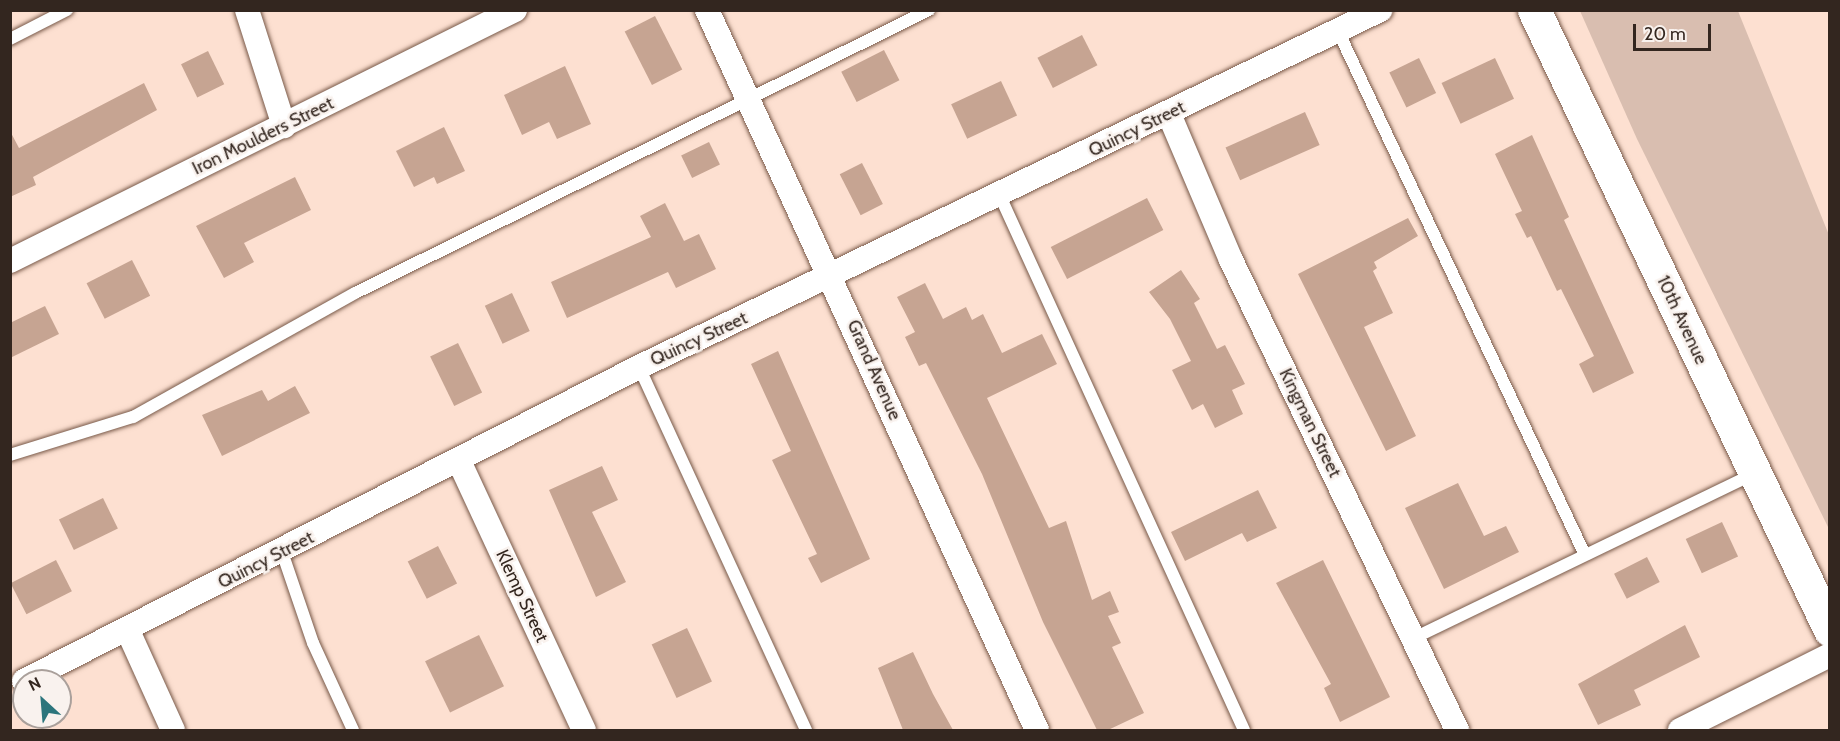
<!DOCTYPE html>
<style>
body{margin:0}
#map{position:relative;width:1840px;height:741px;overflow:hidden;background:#fde0d1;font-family:Cabin,sans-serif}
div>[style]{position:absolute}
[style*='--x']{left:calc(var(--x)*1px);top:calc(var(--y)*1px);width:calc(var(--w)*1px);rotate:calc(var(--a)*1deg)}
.green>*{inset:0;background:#d9beb0}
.building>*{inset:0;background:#c6a492;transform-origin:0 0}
.roads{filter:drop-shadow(0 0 2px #785949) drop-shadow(0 0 2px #785949)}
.lane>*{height:12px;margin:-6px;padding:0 6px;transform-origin:6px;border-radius:6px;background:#fff}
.street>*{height:24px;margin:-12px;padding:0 12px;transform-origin:12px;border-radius:12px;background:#fff}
.secondary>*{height:33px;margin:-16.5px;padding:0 16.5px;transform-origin:16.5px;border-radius:16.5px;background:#fff}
span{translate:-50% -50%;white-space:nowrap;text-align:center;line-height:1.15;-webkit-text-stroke:5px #f9f2ee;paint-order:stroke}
.street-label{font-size:18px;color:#33261f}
.frame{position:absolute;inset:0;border:12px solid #33261f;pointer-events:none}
.north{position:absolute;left:12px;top:669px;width:60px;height:60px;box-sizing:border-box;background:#f9f2ee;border:2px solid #aaa09b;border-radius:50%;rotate:334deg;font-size:16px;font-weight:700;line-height:24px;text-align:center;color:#33261f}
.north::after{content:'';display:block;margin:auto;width:21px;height:27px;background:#2c757c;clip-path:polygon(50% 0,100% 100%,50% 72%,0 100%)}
.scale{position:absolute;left:1633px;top:24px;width:78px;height:27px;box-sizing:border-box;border:3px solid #33261f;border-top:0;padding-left:8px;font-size:18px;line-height:21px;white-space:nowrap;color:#33261f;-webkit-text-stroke:4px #f9f2ee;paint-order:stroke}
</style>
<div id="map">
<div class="green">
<div style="clip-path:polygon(1580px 11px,1738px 11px,1829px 235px,1829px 529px,1637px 139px)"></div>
</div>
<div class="building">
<div style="left:655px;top:16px;width:60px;height:34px;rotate:63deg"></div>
<div style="left:1082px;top:35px;width:34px;height:50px;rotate:63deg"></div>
<div style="left:884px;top:50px;width:34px;height:48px;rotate:63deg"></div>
<div style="left:208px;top:51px;width:37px;height:30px;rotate:64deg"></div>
<div style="left:1419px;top:58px;width:39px;height:33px;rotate:64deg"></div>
<div style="left:1495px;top:58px;width:45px;height:59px;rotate:65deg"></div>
<div style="clip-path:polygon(565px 66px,591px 124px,557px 139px,549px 122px,522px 135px,504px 95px)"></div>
<div style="left:1001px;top:81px;width:38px;height:55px;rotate:65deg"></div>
<div style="clip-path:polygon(144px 83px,157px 110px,33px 177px,36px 185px,10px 197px,10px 131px,19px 148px)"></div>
<div style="left:1305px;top:112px;width:36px;height:87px;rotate:66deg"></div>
<div style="clip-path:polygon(444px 127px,465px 171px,437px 184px,434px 177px,414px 187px,396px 151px)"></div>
<div style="clip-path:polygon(1532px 135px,1569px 217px,1564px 220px,1634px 373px,1593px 393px,1579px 364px,1594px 356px,1561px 289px,1557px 291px,1531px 236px,1527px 238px,1515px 214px,1522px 211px,1495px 154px)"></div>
<div style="left:709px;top:142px;width:25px;height:31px;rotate:64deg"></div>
<div style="left:862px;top:163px;width:46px;height:25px;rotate:63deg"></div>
<div style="clip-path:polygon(295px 177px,311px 210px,244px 243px,254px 262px,224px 278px,196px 226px)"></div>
<div style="left:1147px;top:198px;width:36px;height:108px;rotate:63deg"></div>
<div style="clip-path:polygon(665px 203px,684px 241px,699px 234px,716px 269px,676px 288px,668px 272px,567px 318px,551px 282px,651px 237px,640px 216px)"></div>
<div style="clip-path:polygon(1408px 218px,1418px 236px,1374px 262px,1377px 268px,1373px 271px,1393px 313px,1364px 327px,1416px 436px,1386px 451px,1298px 274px)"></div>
<div style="left:132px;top:260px;width:40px;height:51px;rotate:63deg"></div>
<div style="clip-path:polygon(1181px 270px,1200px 299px,1194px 303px,1217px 349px,1225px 345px,1245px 384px,1232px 390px,1243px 414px,1215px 428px,1203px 404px,1192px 410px,1172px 370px,1191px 361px,1170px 319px,1149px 292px)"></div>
<div style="clip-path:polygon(925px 283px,943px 319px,966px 307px,972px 320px,983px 314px,1002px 353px,1042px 334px,1057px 364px,987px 398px,1049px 528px,1066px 521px,1092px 600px,1110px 591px,1119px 612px,1108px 616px,1121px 643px,1112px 647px,1144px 713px,1108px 730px,1097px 730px,1043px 622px,982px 474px,926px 363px,919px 366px,905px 337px,915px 332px,897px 297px)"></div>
<div style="left:512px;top:293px;width:42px;height:30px;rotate:65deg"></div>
<div style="clip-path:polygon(45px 306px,59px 334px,10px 358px,10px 323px)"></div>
<div style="left:458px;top:343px;width:55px;height:31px;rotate:64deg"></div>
<div style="clip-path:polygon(778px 351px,870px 559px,821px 583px,808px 558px,817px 554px,772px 460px,791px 451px,751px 364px)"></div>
<div style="clip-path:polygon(295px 386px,310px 413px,222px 456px,202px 415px,262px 390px,268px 401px)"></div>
<div style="clip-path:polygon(602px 466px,618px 500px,592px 512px,626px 582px,596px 597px,549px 490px)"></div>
<div style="clip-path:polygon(1458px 483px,1484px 536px,1506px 526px,1519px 552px,1444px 589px,1405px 508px)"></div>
<div style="clip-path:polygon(1258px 490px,1277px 528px,1247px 542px,1242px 533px,1185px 561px,1171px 532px)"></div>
<div style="left:103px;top:498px;width:34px;height:49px;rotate:64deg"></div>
<div style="left:1722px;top:522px;width:38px;height:40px;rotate:65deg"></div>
<div style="left:438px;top:546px;width:42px;height:34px;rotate:63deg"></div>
<div style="left:1647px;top:557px;width:28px;height:37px;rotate:63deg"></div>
<div style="left:56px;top:560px;width:35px;height:51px;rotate:63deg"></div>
<div style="clip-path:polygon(1323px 560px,1390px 697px,1340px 722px,1324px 688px,1331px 684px,1276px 583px)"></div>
<div style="clip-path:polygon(1685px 625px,1700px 657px,1634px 690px,1641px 705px,1598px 725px,1578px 684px)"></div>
<div style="left:687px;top:628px;width:59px;height:39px;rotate:65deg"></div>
<div style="left:479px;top:635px;width:57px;height:60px;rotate:64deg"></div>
<div style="clip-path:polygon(913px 652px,933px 694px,953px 730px,903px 730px,878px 668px)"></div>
</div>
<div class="roads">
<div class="lane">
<div style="--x:1338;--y:31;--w:579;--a:64.76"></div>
<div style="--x:10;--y:39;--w:64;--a:-27"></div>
<div style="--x:1000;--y:196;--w:587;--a:65.44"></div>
<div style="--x:639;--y:367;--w:400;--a:65.3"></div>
<div style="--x:10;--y:455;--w:129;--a:-17.2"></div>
<div style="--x:133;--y:417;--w:254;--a:-29.2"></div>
<div style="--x:355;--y:293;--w:640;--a:-26.24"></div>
<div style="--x:282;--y:552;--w:96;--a:71.2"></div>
<div style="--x:313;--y:643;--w:96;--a:65.3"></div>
<div style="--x:1414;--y:638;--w:377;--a:-25.8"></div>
</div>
<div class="street">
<div style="--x:247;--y:10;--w:122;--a:72.3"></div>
<div style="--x:707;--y:10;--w:792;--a:65.38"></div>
<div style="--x:1169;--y:114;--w:159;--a:67"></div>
<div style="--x:1231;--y:260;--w:522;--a:64.32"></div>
<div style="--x:10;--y:261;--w:564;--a:-26.43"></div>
<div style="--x:459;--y:461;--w:297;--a:65.1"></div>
<div style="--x:128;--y:631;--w:109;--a:65.6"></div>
<div style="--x:24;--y:681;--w:691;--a:-27.05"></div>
<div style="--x:639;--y:367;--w:823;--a:-25.72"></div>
<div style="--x:1680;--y:730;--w:168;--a:-26.6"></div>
</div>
<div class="secondary">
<div style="--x:1534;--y:10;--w:687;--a:64.48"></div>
</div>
</div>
<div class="street-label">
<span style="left:1137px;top:129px;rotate:-26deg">Quincy Street</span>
<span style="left:263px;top:136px;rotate:-26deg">Iron Moulders Street</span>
<span style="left:1682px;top:320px;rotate:65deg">10th Avenue</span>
<span style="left:699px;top:339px;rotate:-25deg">Quincy Street</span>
<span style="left:874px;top:370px;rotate:66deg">Grand Avenue</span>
<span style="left:1310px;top:423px;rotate:64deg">Kingman Street</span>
<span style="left:266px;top:560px;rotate:-27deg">Quincy Street</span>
<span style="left:522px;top:596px;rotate:65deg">Klemp Street</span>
</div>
<div class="frame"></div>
<div class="north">N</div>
<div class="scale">20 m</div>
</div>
